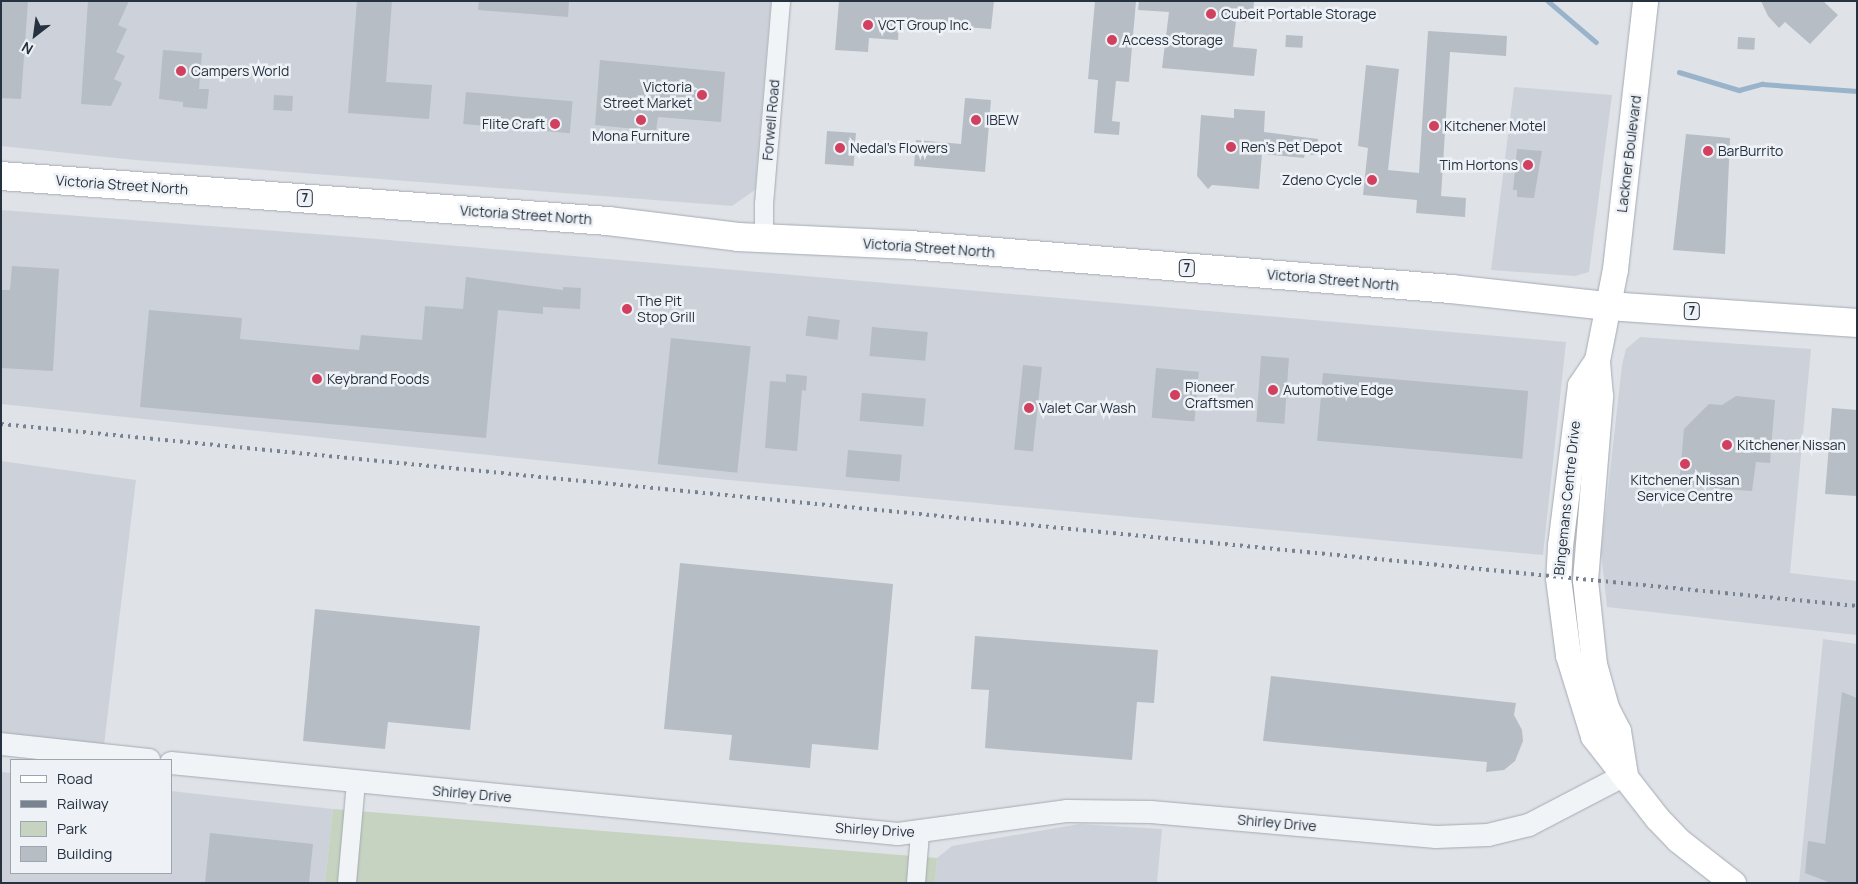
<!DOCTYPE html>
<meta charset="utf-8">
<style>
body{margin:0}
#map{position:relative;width:1858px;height:884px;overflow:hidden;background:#dfe3e8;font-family:Manrope,sans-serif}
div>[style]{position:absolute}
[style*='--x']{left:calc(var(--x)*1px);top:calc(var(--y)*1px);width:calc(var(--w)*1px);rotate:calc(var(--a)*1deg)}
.built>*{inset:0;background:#cdd2da}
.green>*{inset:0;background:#c6d3c0}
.stream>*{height:4.5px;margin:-2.25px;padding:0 2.25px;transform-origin:2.25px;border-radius:2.25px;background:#98b3ca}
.building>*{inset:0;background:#b6bdc5;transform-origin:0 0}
.roads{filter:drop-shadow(0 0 1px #a4aab2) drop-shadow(0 0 1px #a4aab2)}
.minor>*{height:18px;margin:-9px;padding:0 9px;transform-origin:9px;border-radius:9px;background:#f1f4f7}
.tertiary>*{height:22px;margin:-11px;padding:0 11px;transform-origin:11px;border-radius:11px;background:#f1f4f7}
.secondary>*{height:25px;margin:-12.5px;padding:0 12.5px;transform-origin:12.5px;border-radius:12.5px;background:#fff}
.primary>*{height:28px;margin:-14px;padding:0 14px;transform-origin:14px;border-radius:14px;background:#fff}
.rail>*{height:4px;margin-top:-2px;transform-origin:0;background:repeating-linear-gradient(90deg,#788392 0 2.5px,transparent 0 7.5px)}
.dots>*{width:14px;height:14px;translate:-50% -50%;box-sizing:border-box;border:2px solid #eef2f6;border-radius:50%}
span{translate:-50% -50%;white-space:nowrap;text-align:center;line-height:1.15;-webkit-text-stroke:5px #eef2f6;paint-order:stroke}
.shield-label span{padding:1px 4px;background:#eef2f6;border:1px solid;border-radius:4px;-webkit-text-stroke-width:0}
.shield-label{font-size:12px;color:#273240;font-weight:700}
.poi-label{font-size:14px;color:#273240}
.left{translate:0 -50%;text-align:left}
.right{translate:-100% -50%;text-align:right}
.street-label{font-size:14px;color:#273240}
.frame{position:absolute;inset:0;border:2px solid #273240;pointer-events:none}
.legend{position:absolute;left:10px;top:759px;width:162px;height:115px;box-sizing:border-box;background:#eef2f6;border:1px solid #9ea5ad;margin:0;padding:6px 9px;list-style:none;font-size:15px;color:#273240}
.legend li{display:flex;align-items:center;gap:10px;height:25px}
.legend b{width:25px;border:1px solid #9ea5ad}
.north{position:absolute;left:10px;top:10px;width:50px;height:50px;-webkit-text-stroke:4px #eef2f6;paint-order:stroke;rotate:210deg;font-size:14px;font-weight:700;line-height:20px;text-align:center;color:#273240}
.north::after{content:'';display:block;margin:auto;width:18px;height:22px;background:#273240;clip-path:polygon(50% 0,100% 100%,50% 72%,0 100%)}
</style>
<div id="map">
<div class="built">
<div style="clip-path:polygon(1px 1px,771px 1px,755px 190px,732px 206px,135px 160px,1px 146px)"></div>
<div style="clip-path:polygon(1514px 87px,1612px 95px,1589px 272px,1575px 276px,1491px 270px)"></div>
<div style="clip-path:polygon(1px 210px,354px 237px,1566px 342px,1543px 555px,718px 479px,1px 404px)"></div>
<div style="clip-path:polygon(1640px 337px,1811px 349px,1790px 573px,1857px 581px,1857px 635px,1607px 607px,1601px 552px,1622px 365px,1626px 349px)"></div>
<div style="clip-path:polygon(1px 461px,136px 480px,104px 745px,1px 735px)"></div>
<div style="clip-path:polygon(1823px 639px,1857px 644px,1857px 883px,1799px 883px)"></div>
<div style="clip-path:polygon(1px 772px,11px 773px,11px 873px,171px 873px,171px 791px,333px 809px,325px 883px,1px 883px)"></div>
<div style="clip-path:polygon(1079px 824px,1162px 829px,1157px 883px,935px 883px,937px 858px,952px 846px)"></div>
</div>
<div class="green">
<div style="clip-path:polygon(333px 809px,937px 858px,935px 883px,325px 883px)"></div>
</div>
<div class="stream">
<div style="--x:1548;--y:1;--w:63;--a:40.5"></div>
<div style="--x:1679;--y:72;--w:63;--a:16.7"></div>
<div style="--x:1739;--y:90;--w:24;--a:-15"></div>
<div style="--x:1762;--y:84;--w:95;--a:4.2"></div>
</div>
<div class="building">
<div style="clip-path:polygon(1px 1px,28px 1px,21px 99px,1px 98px)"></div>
<div style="clip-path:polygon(88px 1px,129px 1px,118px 25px,127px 29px,116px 52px,125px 56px,114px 79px,122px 83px,111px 106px,81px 104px)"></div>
<div style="clip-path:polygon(357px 1px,392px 1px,386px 82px,432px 85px,429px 119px,348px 113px)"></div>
<div style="clip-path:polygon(479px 1px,569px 1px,568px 17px,478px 10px)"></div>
<div style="clip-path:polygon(839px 1px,994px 1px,991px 29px,899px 22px,898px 40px,869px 38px,868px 52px,835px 50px)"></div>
<div style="clip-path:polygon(1095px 1px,1136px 1px,1129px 82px,1116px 81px,1112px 121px,1120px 122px,1119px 135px,1094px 133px,1098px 80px,1088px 79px)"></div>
<div style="clip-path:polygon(1139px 1px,1254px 1px,1253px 15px,1246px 15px,1246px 22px,1236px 21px,1233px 47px,1257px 49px,1254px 76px,1162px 68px,1169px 12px,1138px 10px)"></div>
<div style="clip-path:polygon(1761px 1px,1823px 1px,1838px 15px,1810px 44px,1785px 22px,1779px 28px,1768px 16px)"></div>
<div style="clip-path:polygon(1428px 31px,1507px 36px,1506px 56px,1450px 52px,1441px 196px,1466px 198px,1465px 217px,1416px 213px,1417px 200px,1363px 195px,1368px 148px,1358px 146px,1366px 65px,1399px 69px,1388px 170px,1419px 173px)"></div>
<div style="left:1286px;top:35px;width:17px;height:12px;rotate:3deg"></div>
<div style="left:1738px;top:37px;width:17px;height:12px;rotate:3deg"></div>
<div style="clip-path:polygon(163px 50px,202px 53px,199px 89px,209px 89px,207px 109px,183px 107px,183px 102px,159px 99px)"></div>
<div style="clip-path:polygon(600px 60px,725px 72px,721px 122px,658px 117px,656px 131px,595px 125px)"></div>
<div style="left:466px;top:92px;width:107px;height:32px;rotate:5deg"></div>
<div style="left:274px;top:95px;width:19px;height:15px;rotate:3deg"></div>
<div style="clip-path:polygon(965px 98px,991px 100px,985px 172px,914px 166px,916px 140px,961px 144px)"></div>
<div style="clip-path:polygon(1234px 109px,1265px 111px,1264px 132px,1318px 139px,1316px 155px,1305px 154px,1304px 158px,1262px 154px,1259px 189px,1212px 185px,1208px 189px,1197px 176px,1201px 115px,1234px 118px)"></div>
<div style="left:827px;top:131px;width:29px;height:33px;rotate:4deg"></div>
<div style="clip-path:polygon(1686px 134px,1730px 138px,1725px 254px,1673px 250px)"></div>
<div style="clip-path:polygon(1517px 149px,1542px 151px,1534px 198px,1517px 197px,1517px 190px,1513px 190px)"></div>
<div style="clip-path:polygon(12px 266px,59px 269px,53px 371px,1px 368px,1px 290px,10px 290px)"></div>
<div style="clip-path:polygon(466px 277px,563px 290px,563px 287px,581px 288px,580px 309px,543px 307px,543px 314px,498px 310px,486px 438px,140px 407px,149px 310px,242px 318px,240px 339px,359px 350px,361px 335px,422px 340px,425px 306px,463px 309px)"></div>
<div style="left:808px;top:316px;width:32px;height:20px;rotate:7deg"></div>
<div style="left:872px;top:327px;width:56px;height:29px;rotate:5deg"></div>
<div style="left:671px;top:338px;width:80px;height:127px;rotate:6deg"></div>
<div style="left:1261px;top:356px;width:28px;height:66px;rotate:4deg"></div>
<div style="left:1023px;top:365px;width:19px;height:85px;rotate:6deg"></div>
<div style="left:1156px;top:368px;width:43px;height:50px;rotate:5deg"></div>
<div style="left:1323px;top:373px;width:206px;height:68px;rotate:5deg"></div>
<div style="clip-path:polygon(786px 374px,807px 376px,806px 391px,802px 390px,797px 451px,765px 448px,770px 381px,786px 382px)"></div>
<div style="left:862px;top:393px;width:64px;height:28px;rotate:5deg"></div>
<div style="clip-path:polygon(1736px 396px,1775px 400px,1770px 463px,1756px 462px,1752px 491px,1679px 486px,1684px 429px,1709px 404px,1722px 405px)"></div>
<div style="clip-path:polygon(1832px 408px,1857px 410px,1857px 496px,1825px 494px)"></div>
<div style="left:848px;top:450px;width:54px;height:27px;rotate:5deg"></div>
<div style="clip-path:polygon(680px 563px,893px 584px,878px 750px,812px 744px,810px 768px,729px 760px,732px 735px,664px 729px)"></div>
<div style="clip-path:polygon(315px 609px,480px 626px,470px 730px,388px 722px,385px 749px,303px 741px)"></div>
<div style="clip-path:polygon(975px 636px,1158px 650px,1154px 703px,1137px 702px,1132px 760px,985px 748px,989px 690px,971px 689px)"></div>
<div style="clip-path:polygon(1271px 676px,1516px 703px,1514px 715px,1522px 730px,1523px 741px,1515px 761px,1504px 770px,1486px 772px,1487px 762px,1263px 741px)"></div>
<div style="clip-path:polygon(1842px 692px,1857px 698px,1857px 883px,1831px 883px,1805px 873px,1808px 841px,1825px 844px)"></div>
<div style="clip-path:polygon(210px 833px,313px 844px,309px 883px,205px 883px)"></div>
</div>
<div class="roads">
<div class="minor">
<div style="--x:764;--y:238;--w:34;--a:-90"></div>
<div style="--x:764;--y:204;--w:204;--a:-85.2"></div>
<div style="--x:347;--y:883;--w:100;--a:-84.9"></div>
<div style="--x:916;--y:883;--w:50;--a:-85.4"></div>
</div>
<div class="tertiary">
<div style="--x:1;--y:744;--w:149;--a:6.2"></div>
<div style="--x:171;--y:763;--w:730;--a:5.58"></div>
<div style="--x:898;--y:834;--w:171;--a:-7.8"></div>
<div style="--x:1067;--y:811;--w:84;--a:0.7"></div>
<div style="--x:1151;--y:812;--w:286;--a:5"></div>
<div style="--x:1436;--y:837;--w:52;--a:-2.2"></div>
<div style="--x:1488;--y:835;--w:42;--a:-13.7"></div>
<div style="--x:1529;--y:825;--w:108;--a:-27.5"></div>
</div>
<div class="secondary">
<div style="--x:1597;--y:360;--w:30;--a:124"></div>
<div style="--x:1580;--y:385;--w:161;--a:97.1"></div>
<div style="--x:1560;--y:545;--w:33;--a:93"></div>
<div style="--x:1558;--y:578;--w:78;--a:82.6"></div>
<div style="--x:1568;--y:655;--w:85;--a:72.8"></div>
<div style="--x:1593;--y:736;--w:104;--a:52"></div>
<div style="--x:1657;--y:818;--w:30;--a:46"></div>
<div style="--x:1678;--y:840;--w:70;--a:38"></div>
<div style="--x:1625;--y:775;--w:45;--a:-99"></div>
<div style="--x:1618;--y:731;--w:27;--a:-117"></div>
<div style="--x:1606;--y:707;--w:45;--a:-105.6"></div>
<div style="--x:1594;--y:664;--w:84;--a:-96.1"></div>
<div style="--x:1585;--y:580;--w:185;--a:-85.3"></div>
<div style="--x:1600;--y:396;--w:36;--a:-95"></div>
<div style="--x:1597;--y:360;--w:93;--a:-78.8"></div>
<div style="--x:1615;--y:269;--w:270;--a:-83.6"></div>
</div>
<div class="primary">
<div style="--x:1;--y:176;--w:609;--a:4.24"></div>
<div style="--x:608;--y:221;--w:131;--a:7"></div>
<div style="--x:738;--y:237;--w:172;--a:2.7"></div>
<div style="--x:910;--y:245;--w:543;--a:4.65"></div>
<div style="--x:1451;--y:289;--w:158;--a:6.2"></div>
<div style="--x:1608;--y:306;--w:250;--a:3.9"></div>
</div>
</div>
<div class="rail">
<div style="--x:1;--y:424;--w:1865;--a:5.6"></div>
</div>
<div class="dots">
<div style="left:1211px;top:14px;background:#d1405f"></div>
<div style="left:868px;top:25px;background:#d1405f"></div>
<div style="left:1112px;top:40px;background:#d1405f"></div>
<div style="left:181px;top:71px;background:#d1405f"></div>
<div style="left:702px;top:95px;background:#d1405f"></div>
<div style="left:641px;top:120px;background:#d1405f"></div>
<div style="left:976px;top:120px;background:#d1405f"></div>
<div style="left:555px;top:124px;background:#d1405f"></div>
<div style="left:1434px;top:126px;background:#d1405f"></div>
<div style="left:1231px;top:147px;background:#d1405f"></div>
<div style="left:840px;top:148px;background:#d1405f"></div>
<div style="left:1708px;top:151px;background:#d1405f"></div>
<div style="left:1528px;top:165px;background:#d1405f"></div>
<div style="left:1372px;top:180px;background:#d1405f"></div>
<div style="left:627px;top:309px;background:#d1405f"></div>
<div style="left:317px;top:379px;background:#d1405f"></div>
<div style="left:1273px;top:390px;background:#d1405f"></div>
<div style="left:1175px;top:395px;background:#d1405f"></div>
<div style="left:1029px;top:408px;background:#d1405f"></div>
<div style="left:1727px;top:445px;background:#d1405f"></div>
<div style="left:1685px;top:464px;background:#d1405f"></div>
</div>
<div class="shield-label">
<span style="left:305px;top:198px">7</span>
<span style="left:1187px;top:268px">7</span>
<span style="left:1692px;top:311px">7</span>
</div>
<div class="poi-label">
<span class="left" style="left:1221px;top:14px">Cubeit Portable Storage</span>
<span class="left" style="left:878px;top:25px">VCT Group Inc.</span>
<span class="left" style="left:1122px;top:40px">Access Storage</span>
<span class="left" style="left:191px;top:71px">Campers World</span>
<span class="right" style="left:692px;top:95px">Victoria<br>Street Market</span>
<span class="left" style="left:986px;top:120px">IBEW</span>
<span class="right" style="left:545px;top:124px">Flite Craft</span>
<span class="left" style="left:1444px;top:126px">Kitchener Motel</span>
<span style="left:641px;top:136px">Mona Furniture</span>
<span class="left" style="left:1241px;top:147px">Ren's Pet Depot</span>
<span class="left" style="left:850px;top:148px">Nedal’s Flowers</span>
<span class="left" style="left:1718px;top:151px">BarBurrito</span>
<span class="right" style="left:1518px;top:165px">Tim Hortons</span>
<span class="right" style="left:1362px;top:180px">Zdeno Cycle</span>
<span class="left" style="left:637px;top:309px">The Pit<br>Stop Grill</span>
<span class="left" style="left:327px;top:379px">Keybrand Foods</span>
<span class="left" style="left:1185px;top:395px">Pioneer<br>Craftsmen</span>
<span class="left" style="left:1283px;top:390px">Automotive Edge</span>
<span class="left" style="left:1039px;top:408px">Valet Car Wash</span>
<span class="left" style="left:1737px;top:445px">Kitchener Nissan</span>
<span style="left:1685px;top:488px">Kitchener Nissan<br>Service Centre</span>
</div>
<div class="street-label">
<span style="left:771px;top:120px;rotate:-85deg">Forwell Road</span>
<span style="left:1629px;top:154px;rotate:-83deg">Lackner Boulevard</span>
<span style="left:122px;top:185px;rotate:4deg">Victoria Street North</span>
<span style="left:526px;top:215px;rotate:4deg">Victoria Street North</span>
<span style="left:929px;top:248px;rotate:4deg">Victoria Street North</span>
<span style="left:1333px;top:280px;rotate:5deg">Victoria Street North</span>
<span style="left:1567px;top:498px;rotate:-84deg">Bingemans Centre Drive</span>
<span style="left:472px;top:794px;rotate:5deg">Shirley Drive</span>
<span style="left:1277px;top:823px;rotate:5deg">Shirley Drive</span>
<span style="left:875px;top:830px;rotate:3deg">Shirley Drive</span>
</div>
<div class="frame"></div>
<ul class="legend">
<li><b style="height:6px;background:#fff"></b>Road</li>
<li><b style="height:6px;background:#788392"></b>Railway</li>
<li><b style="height:14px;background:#c6d3c0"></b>Park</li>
<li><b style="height:14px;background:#b6bdc5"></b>Building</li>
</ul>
<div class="north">N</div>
</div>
